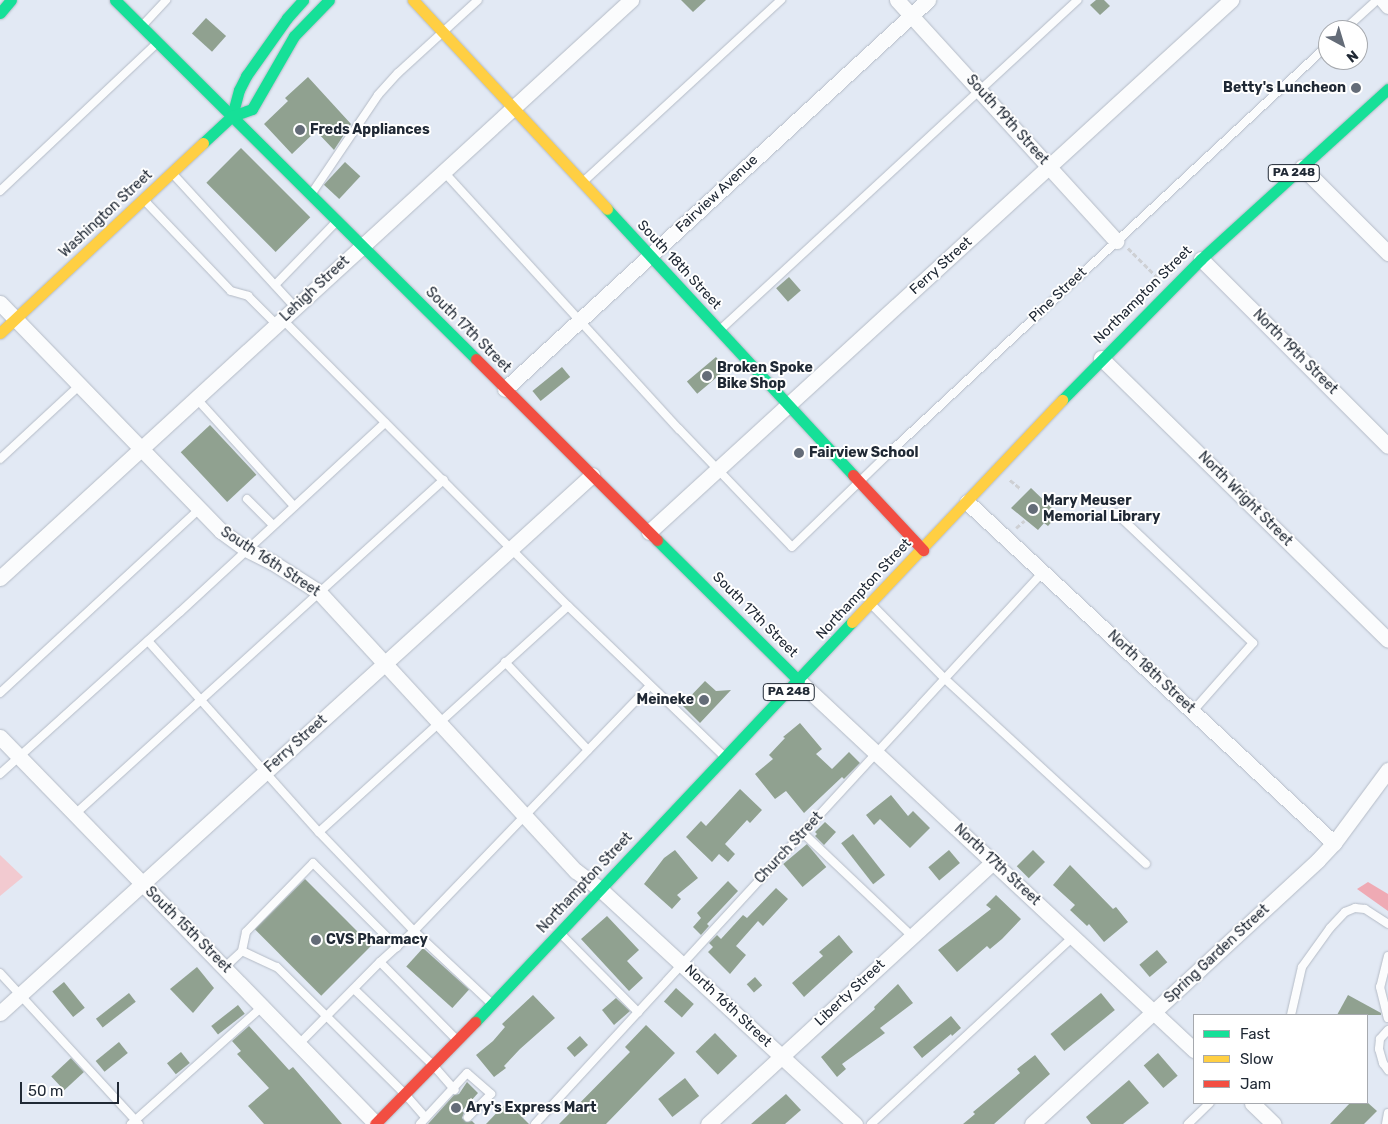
<!DOCTYPE html>
<style>
body{margin:0}
#map{position:relative;width:1388px;height:1124px;overflow:hidden;background:#e2e9f4;font-family:Rubik,sans-serif}
div>[style]{position:absolute}
[style*='--x']{left:calc(var(--x)*1px);top:calc(var(--y)*1px);width:calc(var(--w)*1px);rotate:calc(var(--a)*1deg)}
.green>*{inset:0;background:#f2cad0}
.forest>*{inset:0;background:#efaab4}
.building>*{inset:0;background:#90a190;transform-origin:0 0}
.path>*{height:2.5px;margin-top:-1.25px;transform-origin:0;background:repeating-linear-gradient(90deg,#ced0d4 0 5px,transparent 0 7.5px)}
.roads{filter:drop-shadow(0 0 1px #b4bbc6) drop-shadow(0 0 1px #b4bbc6)}
.lane>*{height:8px;margin:-4px;padding:0 4px;transform-origin:4px;border-radius:4px;background:#fbfcfd}
.street>*{height:15px;margin:-7.5px;padding:0 7.5px;transform-origin:7.5px;border-radius:7.5px;background:#fbfcfd}
.fast>*{height:11px;margin:-5.5px;padding:0 5.5px;transform-origin:5.5px;border-radius:5.5px;background:#16e098}
.slow>*{height:11px;margin:-5.5px;padding:0 5.5px;transform-origin:5.5px;border-radius:5.5px;background:#ffcf43}
.jam>*{height:11px;margin:-5.5px;padding:0 5.5px;transform-origin:5.5px;border-radius:5.5px;background:#f24e42}
.dots>*{width:14px;height:14px;translate:-50% -50%;box-sizing:border-box;border:2px solid #fff;border-radius:50%}
span{translate:-50% -50%;white-space:nowrap;text-align:center;line-height:1.15;-webkit-text-stroke:4px #fff;paint-order:stroke}
.shield-label span{padding:1px 4px;background:#fff;border:1px solid;border-radius:4px;-webkit-text-stroke-width:0}
.shield-label{font-size:12px;color:#202935;font-weight:700}
.poi-label{font-size:14px;color:#202935;font-weight:700}
.right{translate:-100% -50%;text-align:right}
.left{translate:0 -50%;text-align:left}
.street-label{font-size:14px;color:#202935}
.legend{position:absolute;left:1193px;top:1014px;width:175px;height:90px;box-sizing:border-box;background:#fff;border:1px solid #a6a9ae;margin:0;padding:6px 9px;list-style:none;font-size:15px;color:#202935}
.legend li{display:flex;align-items:center;gap:10px;height:25px}
.legend b{width:25px;border:1px solid #a6a9ae}
.north{position:absolute;left:1318px;top:20px;width:50px;height:50px;box-sizing:border-box;background:#fff;border:1px solid #a6a9ae;border-radius:50%;rotate:141deg;font-size:14px;font-weight:700;line-height:20px;text-align:center;color:#202935}
.north::after{content:'';display:block;margin:auto;width:18px;height:22px;background:#646c78;clip-path:polygon(50% 0,100% 100%,50% 72%,0 100%)}
.scale{position:absolute;left:20px;top:1082px;width:99px;height:22px;box-sizing:border-box;border:2px solid #202935;border-top:0;padding-left:6px;font-size:15px;line-height:18px;white-space:nowrap;color:#202935;-webkit-text-stroke:4px #fff;paint-order:stroke}
</style>
<div id="map">
<div class="green">
<div style="clip-path:polygon(0 855px,23px 877px,0 896px)"></div>
</div>
<div class="forest">
<div style="clip-path:polygon(1368px 882px,1388px 894px,1388px 911px,1357px 889px)"></div>
</div>
<div class="building">
<div style="clip-path:polygon(681px 0,706px 0,693px 12px)"></div>
<div style="clip-path:polygon(1096px 0,1104px 0,1110px 6px,1100px 15px,1090px 5px)"></div>
<div style="left:206px;top:18px;width:27px;height:21px;rotate:42deg"></div>
<div style="clip-path:polygon(308px 77px,351px 124px,334px 150px,316px 131px,292px 154px,264px 124px,288px 101px,285px 98px)"></div>
<div style="left:241px;top:148px;width:98px;height:49px;rotate:45deg"></div>
<div style="left:345px;top:162px;width:21px;height:31px;rotate:43deg"></div>
<div style="left:789px;top:277px;width:18px;height:17px;rotate:49deg"></div>
<div style="left:716px;top:357px;width:16px;height:38px;rotate:50deg"></div>
<div style="left:562px;top:367px;width:13px;height:38px;rotate:51deg"></div>
<div style="left:210px;top:425px;width:68px;height:40px;rotate:47deg"></div>
<div style="clip-path:polygon(1031px 488px,1055px 511px,1052px 513px,1056px 517px,1048px 526px,1044px 523px,1038px 530px,1011px 508px)"></div>
<div style="clip-path:polygon(705px 681px,716px 691px,731px 690px,700px 723px,682px 705px)"></div>
<div style="clip-path:polygon(800px 723px,822px 749px,816px 754px,832px 769px,849px 752px,860px 763px,844px 779px,842px 777px,804px 813px,786px 791px,775px 799px,755px 774px,773px 759px,769px 755px,785px 738px,783px 737px)"></div>
<div style="clip-path:polygon(740px 789px,762px 810px,750px 823px,747px 820px,725px 844px,735px 854px,728px 862px,719px 854px,712px 862px,686px 837px,701px 821px,706px 826px)"></div>
<div style="clip-path:polygon(891px 795px,908px 816px,913px 811px,930px 828px,910px 848px,880px 819px,874px 825px,866px 815px)"></div>
<div style="clip-path:polygon(825px 822px,836px 832px,824px 845px,815px 836px,817px 834px,815px 832px)"></div>
<div style="left:853px;top:834px;width:52px;height:15px;rotate:52deg"></div>
<div style="left:807px;top:844px;width:30px;height:31px;rotate:50deg"></div>
<div style="clip-path:polygon(675px 850px,698px 878px,677px 895px,681px 899px,672px 909px,644px 884px,664px 858px)"></div>
<div style="left:949px;top:850px;width:17px;height:27px;rotate:50deg"></div>
<div style="left:1033px;top:850px;width:17px;height:23px;rotate:45deg"></div>
<div style="clip-path:polygon(1070px 865px,1113px 909px,1116px 907px,1128px 922px,1104px 942px,1089px 924px,1087px 926px,1070px 910px,1075px 905px,1053px 885px)"></div>
<div style="left:305px;top:879px;width:94px;height:71px;rotate:45deg"></div>
<div style="clip-path:polygon(728px 881px,738px 891px,707px 924px,709px 926px,701px 935px,693px 927px,701px 918px,697px 913px)"></div>
<div style="clip-path:polygon(776px 888px,788px 899px,763px 926px,758px 921px,736px 946px,746px 955px,730px 974px,708px 952px,713px 947px,709px 943px,717px 935px,721px 939px,743px 915px,747px 918px)"></div>
<div style="clip-path:polygon(996px 895px,1021px 919px,1002px 939px,990px 949px,987px 946px,957px 972px,938px 950px,991px 909px,986px 905px)"></div>
<div style="clip-path:polygon(607px 916px,639px 950px,627px 961px,643px 978px,629px 991px,581px 939px)"></div>
<div style="clip-path:polygon(839px 935px,853px 952px,804px 997px,792px 983px,823px 956px,819px 952px)"></div>
<div style="left:423px;top:948px;width:62px;height:25px;rotate:42deg"></div>
<div style="left:1157px;top:950px;width:16px;height:23px;rotate:50deg"></div>
<div style="clip-path:polygon(197px 967px,214px 988px,193px 1013px,170px 989px)"></div>
<div style="left:755px;top:977px;width:11px;height:11px;rotate:49deg"></div>
<div style="left:64px;top:982px;width:33px;height:15px;rotate:51deg"></div>
<div style="clip-path:polygon(898px 984px,913px 1003px,880px 1028px,885px 1033px,842px 1064px,846px 1069px,837px 1077px,821px 1057px,875px 1009px,874px 1007px)"></div>
<div style="left:676px;top:988px;width:24px;height:18px;rotate:42deg"></div>
<div style="left:129px;top:993px;width:11px;height:42px;rotate:52deg"></div>
<div style="left:1101px;top:993px;width:22px;height:65px;rotate:51deg"></div>
<div style="clip-path:polygon(533px 995px,555px 1018px,520px 1049px,504px 1066px,506px 1068px,494px 1077px,476px 1055px,493px 1041px,505px 1027px,502px 1024px)"></div>
<div style="clip-path:polygon(1348px 995px,1381px 1013px,1381px 1015px,1337px 1015px)"></div>
<div style="clip-path:polygon(616px 998px,630px 1011px,614px 1025px,602px 1010px)"></div>
<div style="left:238px;top:1005px;width:11px;height:34px;rotate:52deg"></div>
<div style="clip-path:polygon(951px 1016px,961px 1028px,952px 1036px,951px 1034px,922px 1058px,913px 1047px)"></div>
<div style="clip-path:polygon(646px 1025px,675px 1053px,606px 1124px,559px 1124px,630px 1052px,625px 1047px)"></div>
<div style="clip-path:polygon(249px 1026px,289px 1070px,293px 1067px,342px 1124px,264px 1124px,248px 1106px,269px 1088px,237px 1054px,241px 1051px,232px 1041px)"></div>
<div style="left:715px;top:1033px;width:32px;height:27px;rotate:46deg"></div>
<div style="left:580px;top:1036px;width:12px;height:18px;rotate:48deg"></div>
<div style="left:119px;top:1042px;width:14px;height:30px;rotate:51deg"></div>
<div style="left:181px;top:1052px;width:14px;height:18px;rotate:51deg"></div>
<div style="left:1158px;top:1053px;width:30px;height:19px;rotate:49deg"></div>
<div style="clip-path:polygon(1035px 1055px,1050px 1074px,994px 1124px,963px 1124px,975px 1114px,973px 1112px,1020px 1073px,1017px 1069px)"></div>
<div style="left:71px;top:1058px;width:19px;height:27px;rotate:47deg"></div>
<div style="left:685px;top:1078px;width:23px;height:34px;rotate:52deg"></div>
<div style="clip-path:polygon(1129px 1080px,1149px 1103px,1123px 1124px,1091px 1124px,1086px 1117px)"></div>
<div style="clip-path:polygon(467px 1082px,478px 1093px,462px 1111px,464px 1113px,462px 1118px,466px 1122px,472px 1121px,475px 1124px,428px 1124px,454px 1095px,459px 1094px)"></div>
<div style="clip-path:polygon(786px 1094px,801px 1110px,785px 1124px,751px 1124px)"></div>
<div style="clip-path:polygon(507px 1102px,529px 1124px,486px 1124px)"></div>
<div style="clip-path:polygon(1350px 1103px,1368px 1103px,1377px 1111px,1364px 1124px,1330px 1124px)"></div>
</div>
<div class="path">
<div style="--x:1128;--y:248;--w:42;--a:45"></div>
<div style="--x:1010;--y:480;--w:14;--a:39"></div>
<div style="--x:1016;--y:528;--w:11;--a:-41"></div>
</div>
<div class="roads">
<div class="lane">
<div style="--x:143;--y:25;--w:34;--a:-47"></div>
<div style="--x:1344;--y:30;--w:45;--a:-42.3"></div>
<div style="--x:444;--y:172;--w:348;--a:47.6"></div>
<div style="--x:679;--y:429;--w:163;--a:46.2"></div>
<div style="--x:792;--y:547;--w:135;--a:-44.1"></div>
<div style="--x:889;--y:453;--w:599;--a:-42.9"></div>
<div style="--x:173;--y:174;--w:180;--a:47.5"></div>
<div style="--x:584;--y:181;--w:268;--a:-42.6"></div>
<div style="--x:0;--y:191;--w:216;--a:-43.3"></div>
<div style="--x:312;--y:193;--w:118;--a:-56"></div>
<div style="--x:378;--y:95;--w:30;--a:-48"></div>
<div style="--x:398;--y:73;--w:108;--a:-42.4"></div>
<div style="--x:145;--y:201;--w:124;--a:46.3"></div>
<div style="--x:231;--y:291;--w:18;--a:16"></div>
<div style="--x:248;--y:296;--w:40;--a:45"></div>
<div style="--x:275;--y:285;--w:86;--a:-45.9"></div>
<div style="--x:282;--y:319;--w:405;--a:45.1"></div>
<div style="--x:568;--y:606;--w:215;--a:43.9"></div>
<div style="--x:721;--y:329;--w:485;--a:-42.7"></div>
<div style="--x:196;--y:398;--w:146;--a:47.8"></div>
<div style="--x:0;--y:459;--w:109;--a:-42.8"></div>
<div style="--x:247;--y:499;--w:37;--a:45"></div>
<div style="--x:1116;--y:513;--w:189;--a:43.5"></div>
<div style="--x:1253;--y:643;--w:91;--a:131.4"></div>
<div style="--x:872;--y:605;--w:104;--a:45.4"></div>
<div style="--x:945;--y:679;--w:273;--a:42.6"></div>
<div style="--x:148;--y:641;--w:256;--a:48.2"></div>
<div style="--x:319;--y:832;--w:137;--a:46.2"></div>
<div style="--x:414;--y:931;--w:105;--a:43.1"></div>
<div style="--x:505;--y:662;--w:121;--a:46.7"></div>
<div style="--x:0;--y:693;--w:270;--a:-42.7"></div>
<div style="--x:0;--y:774;--w:242;--a:-42"></div>
<div style="--x:180;--y:612;--w:279;--a:-42.7"></div>
<div style="--x:74;--y:815;--w:499;--a:-42.2"></div>
<div style="--x:319;--y:832;--w:336;--a:-42.2"></div>
<div style="--x:803;--y:833;--w:150;--a:43.4"></div>
<div style="--x:561;--y:934;--w:110;--a:45.4"></div>
<div style="--x:242;--y:951;--w:38;--a:25"></div>
<div style="--x:277;--y:967;--w:180;--a:44.8"></div>
<div style="--x:405;--y:1094;--w:30;--a:49"></div>
<div style="--x:1388;--y:956;--w:32;--a:104"></div>
<div style="--x:1380;--y:987;--w:32;--a:76"></div>
<div style="--x:380;--y:962;--w:46;--a:-42.4"></div>
<div style="--x:414;--y:931;--w:340;--a:-46.1"></div>
<div style="--x:225;--y:967;--w:23;--a:-43"></div>
<div style="--x:242;--y:951;--w:19;--a:-78"></div>
<div style="--x:246;--y:932;--w:96;--a:-45.8"></div>
<div style="--x:313;--y:863;--w:119;--a:45"></div>
<div style="--x:0;--y:973;--w:205;--a:47.4"></div>
<div style="--x:354;--y:989;--w:110;--a:43.9"></div>
<div style="--x:433;--y:1065;--w:33;--a:49"></div>
<div style="--x:1291;--y:1015;--w:49;--a:-77.1"></div>
<div style="--x:1302;--y:967;--w:48;--a:-54.3"></div>
<div style="--x:1330;--y:928;--w:22;--a:-47"></div>
<div style="--x:1345;--y:912;--w:11;--a:-22"></div>
<div style="--x:1355;--y:908;--w:10;--a:6"></div>
<div style="--x:1365;--y:909;--w:27;--a:33"></div>
<div style="--x:1388;--y:1030;--w:12;--a:132"></div>
<div style="--x:1380;--y:1039;--w:10;--a:96"></div>
<div style="--x:1379;--y:1049;--w:15;--a:74"></div>
<div style="--x:1383;--y:1063;--w:9;--a:54"></div>
<div style="--x:299;--y:1044;--w:115;--a:-45.4"></div>
<div style="--x:380;--y:962;--w:108;--a:45.4"></div>
<div style="--x:131;--y:1124;--w:177;--a:-41.8"></div>
<div style="--x:420;--y:1124;--w:69;--a:-47.3"></div>
<div style="--x:467;--y:1073;--w:32;--a:41"></div>
<div style="--x:491;--y:1094;--w:33;--a:135"></div>
<div style="--x:535;--y:1124;--w:750;--a:-47.38"></div>
<div style="--x:871;--y:1124;--w:275;--a:-42.8"></div>
<div style="--x:1188;--y:1124;--w:30;--a:-44"></div>
<div style="--x:1386;--y:1124;--w:11;--a:-80"></div>
</div>
<div class="street">
<div style="--x:897;--y:0;--w:326;--a:47.7"></div>
<div style="--x:1383;--y:0;--w:8;--a:50"></div>
<div style="--x:1302;--y:167;--w:122;--a:45"></div>
<div style="--x:1201;--y:259;--w:264;--a:45"></div>
<div style="--x:0;--y:303;--w:318;--a:45.9"></div>
<div style="--x:221;--y:531;--w:31;--a:36"></div>
<div style="--x:246;--y:549;--w:29;--a:27"></div>
<div style="--x:272;--y:562;--w:56;--a:32.6"></div>
<div style="--x:319;--y:592;--w:379;--a:47.4"></div>
<div style="--x:576;--y:871;--w:30;--a:37"></div>
<div style="--x:600;--y:889;--w:347;--a:42.7"></div>
<div style="--x:1101;--y:358;--w:402;--a:44.5"></div>
<div style="--x:505;--y:389;--w:575;--a:-42.6"></div>
<div style="--x:967;--y:502;--w:501;--a:42.9"></div>
<div style="--x:649;--y:532;--w:789;--a:-42.43"></div>
<div style="--x:0;--y:578;--w:856;--a:-42.49"></div>
<div style="--x:799;--y:681;--w:541;--a:43.05"></div>
<div style="--x:0;--y:737;--w:540;--a:45.83"></div>
<div style="--x:0;--y:1013;--w:800;--a:-42.26"></div>
<div style="--x:1252;--y:1103;--w:30;--a:44"></div>
<div style="--x:708;--y:1124;--w:387;--a:-42.6"></div>
<div style="--x:1032;--y:1124;--w:389;--a:-42.7"></div>
<div style="--x:1318;--y:860;--w:23;--a:-47"></div>
<div style="--x:1334;--y:843;--w:91;--a:-53.5"></div>
</div>
<div class="fast">
<div style="--x:115;--y:0;--w:509;--a:44.84"></div>
<div style="--x:0;--y:13;--w:17;--a:-50"></div>
<div style="--x:232;--y:116;--w:27;--a:-75"></div>
<div style="--x:239;--y:90;--w:16;--a:-63"></div>
<div style="--x:246;--y:76;--w:71;--a:-54.7"></div>
<div style="--x:287;--y:18;--w:24;--a:-48"></div>
<div style="--x:203;--y:143;--w:40;--a:-43"></div>
<div style="--x:232;--y:116;--w:21;--a:-19"></div>
<div style="--x:252;--y:109;--w:84;--a:-60.1"></div>
<div style="--x:294;--y:36;--w:50;--a:-45.8"></div>
<div style="--x:607;--y:209;--w:362;--a:47.2"></div>
<div style="--x:1062;--y:400;--w:198;--a:-45.4"></div>
<div style="--x:1201;--y:259;--w:253;--a:-42.3"></div>
<div style="--x:657;--y:540;--w:200;--a:44.8"></div>
<div style="--x:475;--y:1022;--w:550;--a:-46.7"></div>
</div>
<div class="slow">
<div style="--x:413;--y:0;--w:285;--a:47.1"></div>
<div style="--x:0;--y:333;--w:278;--a:-43.1"></div>
<div style="--x:852;--y:622;--w:306;--a:-46.6"></div>
</div>
<div class="jam">
<div style="--x:476;--y:359;--w:256;--a:45"></div>
<div style="--x:853;--y:475;--w:103;--a:47"></div>
<div style="--x:375;--y:1124;--w:143;--a:-45.6"></div>
</div>
</div>
<div class="dots">
<div style="left:1356px;top:88px;background:#646c78"></div>
<div style="left:300px;top:130px;background:#646c78"></div>
<div style="left:707px;top:376px;background:#646c78"></div>
<div style="left:799px;top:453px;background:#646c78"></div>
<div style="left:1033px;top:509px;background:#646c78"></div>
<div style="left:704px;top:700px;background:#646c78"></div>
<div style="left:316px;top:940px;background:#646c78"></div>
<div style="left:456px;top:1108px;background:#646c78"></div>
</div>
<div class="shield-label">
<span style="left:1294px;top:173px">PA 248</span>
<span style="left:789px;top:692px">PA 248</span>
</div>
<div class="poi-label">
<span class="right" style="left:1346px;top:88px">Betty's Luncheon</span>
<span class="left" style="left:310px;top:130px">Freds Appliances</span>
<span class="left" style="left:717px;top:376px">Broken Spoke<br>Bike Shop</span>
<span class="left" style="left:809px;top:453px">Fairview School</span>
<span class="left" style="left:1043px;top:509px">Mary Meuser<br>Memorial Library</span>
<span class="right" style="left:694px;top:700px">Meineke</span>
<span class="left" style="left:326px;top:940px">CVS Pharmacy</span>
<span class="left" style="left:466px;top:1108px">Ary's Express Mart</span>
</div>
<div class="street-label">
<span style="left:1007px;top:120px;rotate:48deg">South 19th Street</span>
<span style="left:717px;top:194px;rotate:-43deg">Fairview Avenue</span>
<span style="left:106px;top:214px;rotate:-43deg">Washington Street</span>
<span style="left:679px;top:265px;rotate:47deg">South 18th Street</span>
<span style="left:941px;top:266px;rotate:-42deg">Ferry Street</span>
<span style="left:315px;top:289px;rotate:-43deg">Lehigh Street</span>
<span style="left:1058px;top:295px;rotate:-43deg">Pine Street</span>
<span style="left:1143px;top:295px;rotate:-45deg">Northampton Street</span>
<span style="left:468px;top:330px;rotate:45deg">South 17th Street</span>
<span style="left:1295px;top:352px;rotate:45deg">North 19th Street</span>
<span style="left:1245px;top:499px;rotate:45deg">North Wright Street</span>
<span style="left:270px;top:562px;rotate:33deg">South 16th Street</span>
<span style="left:864px;top:589px;rotate:-47deg">Northampton Street</span>
<span style="left:755px;top:615px;rotate:45deg">South 17th Street</span>
<span style="left:1151px;top:672px;rotate:43deg">North 18th Street</span>
<span style="left:296px;top:744px;rotate:-42deg">Ferry Street</span>
<span style="left:789px;top:848px;rotate:-47deg">Church Street</span>
<span style="left:997px;top:865px;rotate:43deg">North 17th Street</span>
<span style="left:585px;top:883px;rotate:-47deg">Northampton Street</span>
<span style="left:188px;top:930px;rotate:45deg">South 15th Street</span>
<span style="left:1217px;top:954px;rotate:-43deg">Spring Garden Street</span>
<span style="left:850px;top:993px;rotate:-43deg">Liberty Street</span>
<span style="left:728px;top:1006px;rotate:43deg">North 16th Street</span>
</div>
<ul class="legend">
<li><b style="height:6px;background:#16e098"></b>Fast</li>
<li><b style="height:6px;background:#ffcf43"></b>Slow</li>
<li><b style="height:6px;background:#f24e42"></b>Jam</li>
</ul>
<div class="north">N</div>
<div class="scale">50 m</div>
</div>
